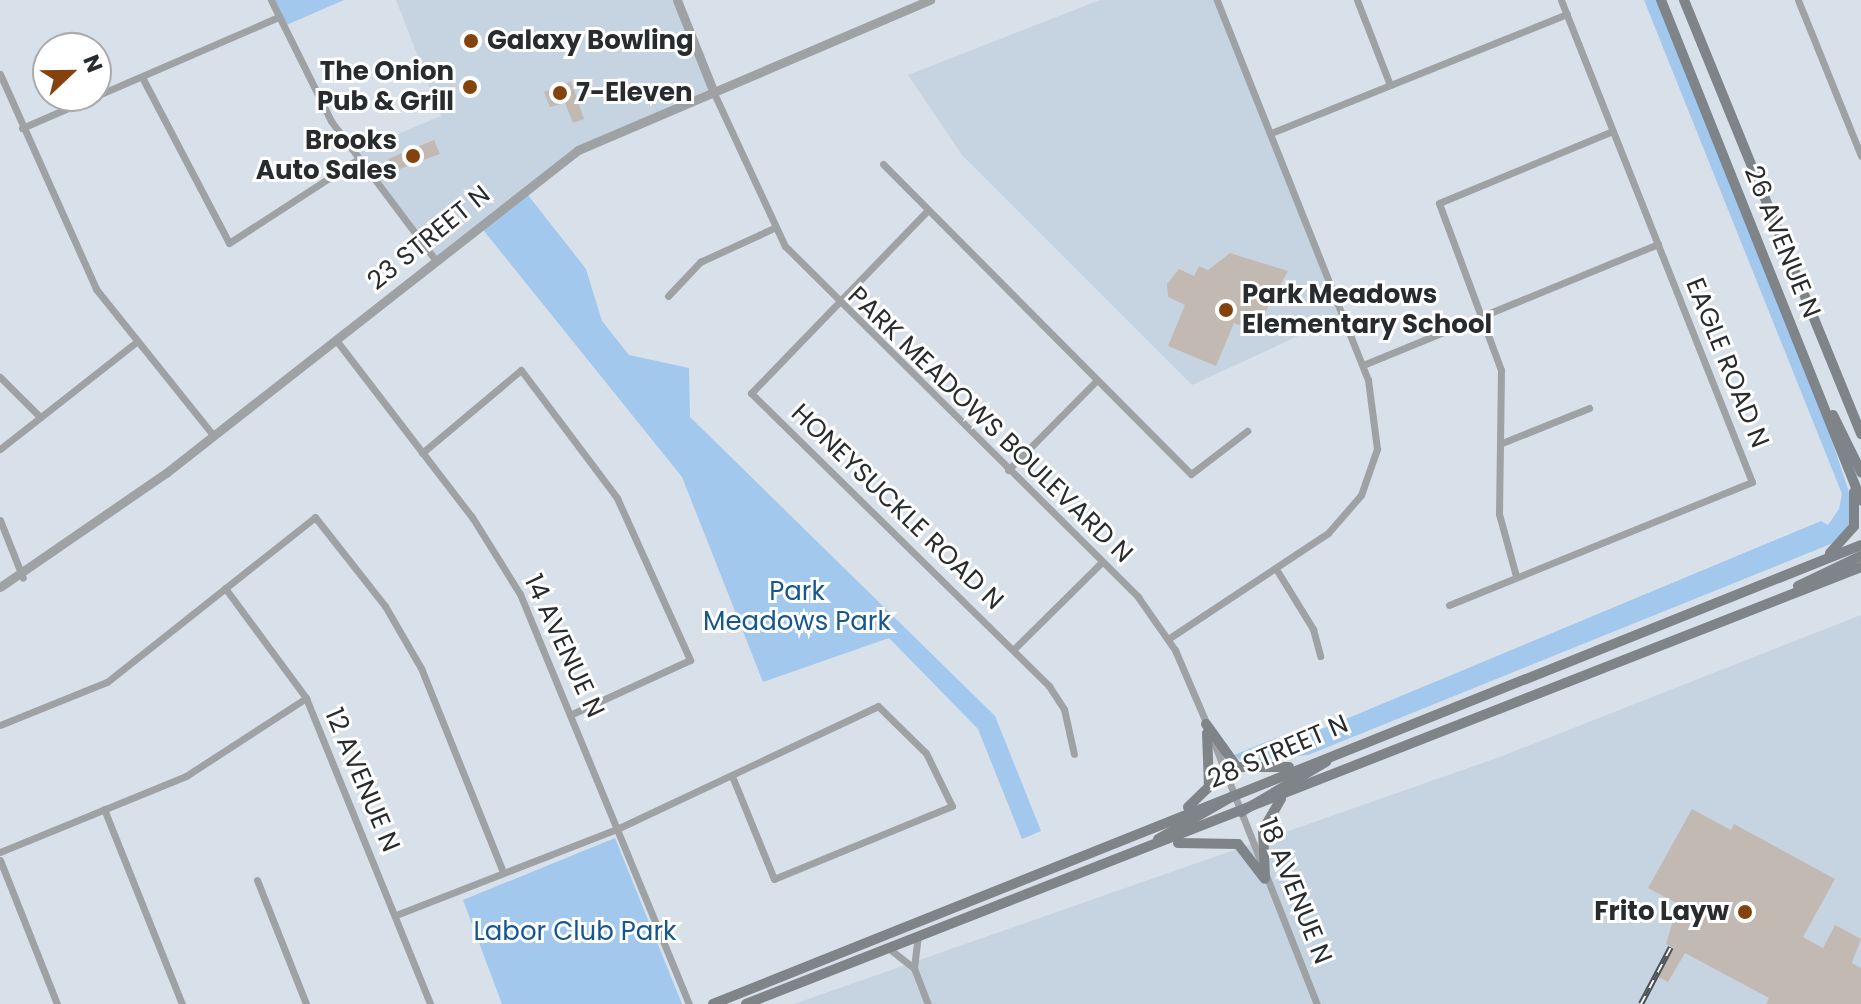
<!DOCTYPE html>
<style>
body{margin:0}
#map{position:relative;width:1861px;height:1004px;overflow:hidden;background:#d8e0e9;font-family:Poppins,sans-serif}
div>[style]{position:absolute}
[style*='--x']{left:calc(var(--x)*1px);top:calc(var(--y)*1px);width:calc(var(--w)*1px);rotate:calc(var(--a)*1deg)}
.built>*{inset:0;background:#c6d4e2}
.green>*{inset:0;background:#a2c8ee}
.building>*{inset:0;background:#c3b9b3}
.minor>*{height:7px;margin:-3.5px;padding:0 3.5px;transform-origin:3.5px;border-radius:3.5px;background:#9ea2a5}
.tertiary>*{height:9px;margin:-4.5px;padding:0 4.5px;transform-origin:4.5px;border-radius:4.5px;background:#9ea2a5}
.secondary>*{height:10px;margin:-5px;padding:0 5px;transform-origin:5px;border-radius:5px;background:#7f8489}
.rail>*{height:6px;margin-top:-3px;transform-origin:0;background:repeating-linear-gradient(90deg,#fff 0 9px,#4c5155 0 18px);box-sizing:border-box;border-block:2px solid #4c5155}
.dots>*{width:22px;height:22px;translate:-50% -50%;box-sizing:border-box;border:4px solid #fff;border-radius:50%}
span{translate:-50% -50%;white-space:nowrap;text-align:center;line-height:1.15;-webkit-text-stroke:6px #fff;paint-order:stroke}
.poi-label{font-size:26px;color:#282c2f;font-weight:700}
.left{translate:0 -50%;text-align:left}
.right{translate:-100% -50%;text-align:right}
.street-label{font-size:26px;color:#282c2f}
.park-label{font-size:26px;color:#15578e}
.north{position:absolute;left:32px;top:32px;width:80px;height:80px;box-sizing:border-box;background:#fff;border:2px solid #a9abac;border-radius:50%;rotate:68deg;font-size:22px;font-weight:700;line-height:32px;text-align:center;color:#282c2f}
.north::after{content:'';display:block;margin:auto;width:28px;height:36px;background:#84430c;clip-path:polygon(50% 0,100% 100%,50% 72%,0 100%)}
</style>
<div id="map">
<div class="built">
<div style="clip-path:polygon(396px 0,677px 0,712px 88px,593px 141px,436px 261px,352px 153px,441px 116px)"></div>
<div style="clip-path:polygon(1100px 0,1217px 0,1344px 315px,1192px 385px,962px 155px,908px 75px)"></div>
<div style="clip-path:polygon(1861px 615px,1861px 1004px,794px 1004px,1497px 758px)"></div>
</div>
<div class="green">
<div style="clip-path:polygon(271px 0,344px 0,284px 26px)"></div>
<div style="clip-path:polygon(1644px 0,1659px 0,1801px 348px,1855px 510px,1843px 539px,1308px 755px,1243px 762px,1234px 755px,1276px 738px,1281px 746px,1821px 521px,1828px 525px,1839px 509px,1842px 494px)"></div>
<div style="clip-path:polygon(524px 190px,586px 269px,602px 321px,629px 355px,689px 368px,690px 417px,995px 716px,1041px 831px,1022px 839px,978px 729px,889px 638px,763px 682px,682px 477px,480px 226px)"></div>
<div style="clip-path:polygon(615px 838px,682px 1004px,502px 1004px,463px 900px)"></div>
</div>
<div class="building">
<div style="clip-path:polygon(571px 81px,584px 119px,573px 123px,565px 103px,550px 107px,544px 92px)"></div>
<div style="clip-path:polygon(434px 140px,440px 154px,394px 171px,388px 159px)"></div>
<div style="clip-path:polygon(1230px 253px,1288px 271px,1261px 320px,1249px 315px,1244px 327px,1234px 323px,1216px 366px,1168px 346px,1185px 305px,1168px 297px,1167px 284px,1179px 269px,1194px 276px,1199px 266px,1208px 270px)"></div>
<div style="clip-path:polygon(1692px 809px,1731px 830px,1734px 824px,1835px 879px,1803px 937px,1823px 948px,1835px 925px,1861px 939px,1852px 963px,1861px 968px,1861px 1004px,1766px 1004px,1769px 998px,1685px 953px,1668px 982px,1658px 977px,1674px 948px,1666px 944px,1678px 904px,1648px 888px)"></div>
</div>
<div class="minor">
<div style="--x:271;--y:0;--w:135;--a:63.6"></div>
<div style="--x:331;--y:121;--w:175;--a:53.1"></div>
<div style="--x:1357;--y:0;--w:91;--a:68.8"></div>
<div style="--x:1798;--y:0;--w:168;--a:68"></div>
<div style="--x:0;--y:74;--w:235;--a:65.9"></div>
<div style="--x:96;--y:289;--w:186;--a:51.3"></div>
<div style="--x:143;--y:79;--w:185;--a:62.3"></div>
<div style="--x:229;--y:243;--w:153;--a:-33"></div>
<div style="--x:712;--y:89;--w:173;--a:65.1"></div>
<div style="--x:785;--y:246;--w:498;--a:44.8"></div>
<div style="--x:1138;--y:597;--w:65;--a:55.1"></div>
<div style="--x:1175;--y:650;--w:84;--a:66.8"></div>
<div style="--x:22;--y:128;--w:280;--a:-23.4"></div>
<div style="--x:1271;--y:133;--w:319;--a:-21.9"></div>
<div style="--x:883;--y:164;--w:437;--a:45.2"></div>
<div style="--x:1191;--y:474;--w:71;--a:-37.5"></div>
<div style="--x:926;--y:212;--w:252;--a:134"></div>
<div style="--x:751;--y:393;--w:418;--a:44.5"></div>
<div style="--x:1049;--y:686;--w:27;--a:57"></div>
<div style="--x:1064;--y:709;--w:46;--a:77.5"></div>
<div style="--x:668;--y:296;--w:47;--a:-46.7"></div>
<div style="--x:700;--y:262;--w:81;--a:-24.7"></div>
<div style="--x:336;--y:340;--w:223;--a:52.5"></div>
<div style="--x:472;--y:517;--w:91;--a:58.1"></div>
<div style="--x:520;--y:594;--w:443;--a:67.6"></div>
<div style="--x:1363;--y:365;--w:319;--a:-22.3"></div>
<div style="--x:0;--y:377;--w:57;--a:45"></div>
<div style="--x:1502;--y:443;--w:94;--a:-21.9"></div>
<div style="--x:0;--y:449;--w:170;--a:-38.1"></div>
<div style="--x:422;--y:453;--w:129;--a:-40"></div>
<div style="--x:521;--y:370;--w:160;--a:53.1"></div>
<div style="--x:617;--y:498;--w:178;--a:65.7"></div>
<div style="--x:690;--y:660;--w:128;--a:155.4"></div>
<div style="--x:1008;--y:470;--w:125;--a:-45.3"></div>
<div style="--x:0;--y:520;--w:62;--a:68.4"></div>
<div style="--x:1278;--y:572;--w:67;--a:58.4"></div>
<div style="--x:1313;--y:629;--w:28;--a:75"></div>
<div style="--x:1516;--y:576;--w:64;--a:-105.3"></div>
<div style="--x:1499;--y:514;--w:144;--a:-89.2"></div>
<div style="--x:1501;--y:370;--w:178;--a:-110.4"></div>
<div style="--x:1439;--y:203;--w:188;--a:-22.5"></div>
<div style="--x:225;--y:588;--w:137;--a:53.6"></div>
<div style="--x:306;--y:698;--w:330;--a:67.9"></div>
<div style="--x:1449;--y:605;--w:327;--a:-22.1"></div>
<div style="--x:1752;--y:482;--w:518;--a:-111.62"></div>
<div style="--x:1168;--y:639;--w:192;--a:-33.5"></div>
<div style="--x:1328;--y:533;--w:50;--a:-49"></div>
<div style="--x:1361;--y:495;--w:49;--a:-70.8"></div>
<div style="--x:1377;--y:449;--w:70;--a:-97.4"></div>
<div style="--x:1368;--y:380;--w:409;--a:-111.7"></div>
<div style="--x:1014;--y:649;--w:124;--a:-44.7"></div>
<div style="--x:0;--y:725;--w:115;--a:-21.9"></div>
<div style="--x:107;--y:682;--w:265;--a:-38.4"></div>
<div style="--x:315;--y:517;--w:113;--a:51.8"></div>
<div style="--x:385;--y:606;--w:72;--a:59.9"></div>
<div style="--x:421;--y:668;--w:220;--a:68.1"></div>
<div style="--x:1212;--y:738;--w:286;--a:68.5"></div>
<div style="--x:104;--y:809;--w:210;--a:68.2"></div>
<div style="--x:0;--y:852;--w:201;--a:-22.2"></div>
<div style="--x:186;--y:776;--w:143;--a:-33"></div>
<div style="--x:0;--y:860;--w:155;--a:68.4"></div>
<div style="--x:257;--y:880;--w:133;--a:68.4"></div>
<div style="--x:396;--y:915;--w:239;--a:-21.3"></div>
<div style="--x:619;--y:828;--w:286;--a:-25.2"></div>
<div style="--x:878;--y:706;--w:67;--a:44.4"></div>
<div style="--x:926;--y:753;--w:59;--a:63.9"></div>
<div style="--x:952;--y:806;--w:192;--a:157.7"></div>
<div style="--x:774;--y:879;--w:111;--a:-112.2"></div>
<div style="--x:918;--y:935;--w:33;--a:97"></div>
<div style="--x:914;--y:968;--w:39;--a:69"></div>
<div style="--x:887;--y:947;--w:34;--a:38"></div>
</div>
<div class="tertiary">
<div style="--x:677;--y:0;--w:95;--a:68.3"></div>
<div style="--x:0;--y:587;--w:201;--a:-34.5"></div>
<div style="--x:166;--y:473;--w:524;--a:-38.1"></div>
<div style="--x:578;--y:150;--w:383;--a:-23.1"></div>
</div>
<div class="secondary">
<div style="--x:1661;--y:0;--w:539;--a:68.2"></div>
<div style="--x:1684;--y:0;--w:469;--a:67.8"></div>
<div style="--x:1833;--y:415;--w:64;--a:63.8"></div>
<div style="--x:1830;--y:553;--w:36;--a:-48"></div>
<div style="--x:1854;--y:526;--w:34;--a:-90"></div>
<div style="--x:1798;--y:586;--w:70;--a:-25.5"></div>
<div style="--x:1206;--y:724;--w:53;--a:54.2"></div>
<div style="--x:1237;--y:767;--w:52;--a:0"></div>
<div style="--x:1188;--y:807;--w:29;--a:-44"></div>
<div style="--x:1209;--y:787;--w:54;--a:-92.1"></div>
<div style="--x:1241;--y:812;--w:99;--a:-30.5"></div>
<div style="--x:1158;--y:839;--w:86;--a:-29.8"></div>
<div style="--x:1178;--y:843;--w:60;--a:1"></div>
<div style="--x:1238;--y:844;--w:44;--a:52.4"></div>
<div style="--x:1265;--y:877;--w:47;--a:-92.4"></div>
<div style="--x:1263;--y:830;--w:36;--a:-60"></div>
<div style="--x:713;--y:1004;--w:1236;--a:-21.79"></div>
<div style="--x:746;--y:1004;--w:1198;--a:-21.4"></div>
</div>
<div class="rail">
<div style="--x:1641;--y:1004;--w:64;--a:-62.2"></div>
</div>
<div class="dots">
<div style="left:471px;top:41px;background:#84430c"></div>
<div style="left:470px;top:87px;background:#84430c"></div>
<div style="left:560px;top:93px;background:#84430c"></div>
<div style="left:413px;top:156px;background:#84430c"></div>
<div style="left:1226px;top:310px;background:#84430c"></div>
<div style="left:1745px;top:912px;background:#84430c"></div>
</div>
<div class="poi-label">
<span class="left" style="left:487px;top:41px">Galaxy Bowling</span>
<span class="right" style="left:454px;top:87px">The Onion<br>Pub &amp; Grill</span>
<span class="left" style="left:576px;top:93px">7-Eleven</span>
<span class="right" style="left:397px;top:156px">Brooks<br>Auto Sales</span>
<span class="left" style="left:1242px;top:310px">Park Meadows<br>Elementary School</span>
<span class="right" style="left:1729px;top:912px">Frito Layw</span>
</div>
<div class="street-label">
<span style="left:429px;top:238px;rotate:-39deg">23 STREET N</span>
<span style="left:1782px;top:242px;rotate:68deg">26 AVENUE N</span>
<span style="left:1727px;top:363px;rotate:68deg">EAGLE ROAD N</span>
<span style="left:990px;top:425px;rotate:44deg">PARK MEADOWS BOULEVARD N</span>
<span style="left:897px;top:507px;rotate:44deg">HONEYSUCKLE ROAD N</span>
<span style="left:564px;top:646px;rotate:65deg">14 AVENUE N</span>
<span style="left:1278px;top:752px;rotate:-23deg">28 STREET N</span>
<span style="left:362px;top:780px;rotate:67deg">12 AVENUE N</span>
<span style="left:1295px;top:891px;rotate:68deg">18 AVENUE N</span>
</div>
<div class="park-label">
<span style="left:797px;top:607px">Park<br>Meadows Park</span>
<span style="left:575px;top:932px">Labor Club Park</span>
</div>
<div class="north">N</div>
</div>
